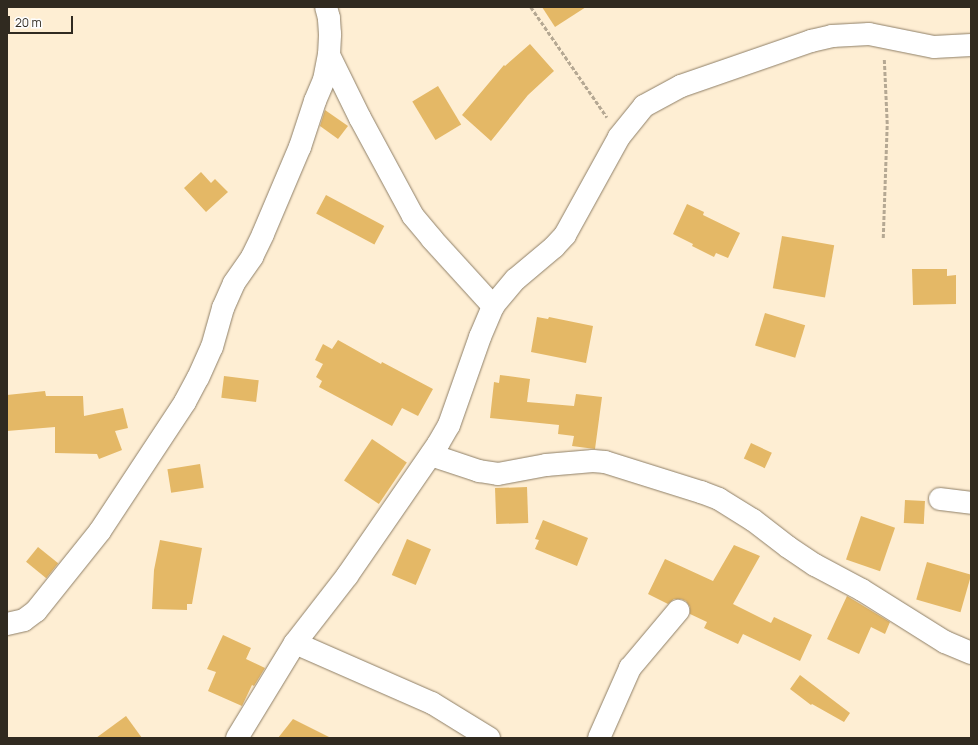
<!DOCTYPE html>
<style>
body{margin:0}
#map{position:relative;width:978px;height:745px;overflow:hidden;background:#feeed3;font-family:Manrope,sans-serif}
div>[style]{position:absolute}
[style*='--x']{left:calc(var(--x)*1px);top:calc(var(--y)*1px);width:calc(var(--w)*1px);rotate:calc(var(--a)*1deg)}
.building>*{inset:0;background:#e4b866;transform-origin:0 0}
.path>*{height:2.5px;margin-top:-1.25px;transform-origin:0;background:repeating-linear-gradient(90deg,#b5a893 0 4px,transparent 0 6px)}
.roads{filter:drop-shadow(0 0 1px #8e7f67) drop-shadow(0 0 1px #8e7f67)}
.minor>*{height:22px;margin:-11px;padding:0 11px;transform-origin:11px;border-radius:11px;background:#fff}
span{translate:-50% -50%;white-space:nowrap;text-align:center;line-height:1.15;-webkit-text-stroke:3px #fdfdfd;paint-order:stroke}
.frame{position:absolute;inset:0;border:8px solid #302a20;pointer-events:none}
.scale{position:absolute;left:8px;top:16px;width:65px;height:18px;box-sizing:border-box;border:2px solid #302a20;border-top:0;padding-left:5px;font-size:12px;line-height:14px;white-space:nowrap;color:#302a20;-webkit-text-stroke:3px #fdfdfd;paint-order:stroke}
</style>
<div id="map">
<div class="building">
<div style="clip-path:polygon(542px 7px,586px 7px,555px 27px)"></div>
<div style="clip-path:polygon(530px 44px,554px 71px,528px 95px,491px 141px,462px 115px,504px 65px,505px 66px)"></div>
<div style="left:438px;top:86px;width:45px;height:30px;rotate:59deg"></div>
<div style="clip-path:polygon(325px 110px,348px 126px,338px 139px,320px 126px)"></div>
<div style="clip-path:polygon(201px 172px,211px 183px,215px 179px,228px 192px,206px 212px,184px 188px)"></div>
<div style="left:326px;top:195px;width:66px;height:21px;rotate:28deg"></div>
<div style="clip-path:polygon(687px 204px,704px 212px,703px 215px,740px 233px,728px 258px,716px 253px,714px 257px,692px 246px,693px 244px,673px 234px)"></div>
<div style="left:782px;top:236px;width:53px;height:53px;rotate:10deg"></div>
<div style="clip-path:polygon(912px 269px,947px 269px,947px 276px,956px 275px,956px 304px,913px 305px)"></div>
<div style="left:765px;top:313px;width:42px;height:34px;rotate:17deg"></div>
<div style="clip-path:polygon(537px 317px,548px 319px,549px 317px,593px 326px,586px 363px,531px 352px)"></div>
<div style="clip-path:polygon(338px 340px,381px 364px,382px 362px,433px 389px,418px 416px,402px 408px,392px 426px,319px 387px,322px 381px,316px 377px,323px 364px,315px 360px,323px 344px,332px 349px)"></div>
<div style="clip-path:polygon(500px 375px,530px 379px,527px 402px,574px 406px,576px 394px,602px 397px,595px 449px,572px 446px,574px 436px,558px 434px,559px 425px,490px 418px,494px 382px,499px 383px)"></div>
<div style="left:224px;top:376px;width:35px;height:22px;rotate:7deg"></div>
<div style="clip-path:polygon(45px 391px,46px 396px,83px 396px,84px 416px,123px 408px,128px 428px,115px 431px,122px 450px,99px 459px,97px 454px,55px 453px,55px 427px,7px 431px,7px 395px)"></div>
<div style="left:372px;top:439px;width:42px;height:50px;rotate:34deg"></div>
<div style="left:751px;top:443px;width:23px;height:17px;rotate:25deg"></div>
<div style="left:200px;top:464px;width:24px;height:33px;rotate:81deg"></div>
<div style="left:527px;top:487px;width:36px;height:32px;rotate:88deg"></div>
<div style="left:905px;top:500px;width:20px;height:23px;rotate:3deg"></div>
<div style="left:861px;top:516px;width:36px;height:46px;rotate:19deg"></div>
<div style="clip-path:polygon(543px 520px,588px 538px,577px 566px,535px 549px,539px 540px,535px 539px)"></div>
<div style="left:407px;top:539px;width:26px;height:39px;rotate:23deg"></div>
<div style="clip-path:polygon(160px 540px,202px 548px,192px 604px,187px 604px,187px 610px,152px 609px,154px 570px)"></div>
<div style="clip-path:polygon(734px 545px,760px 556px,733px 604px,771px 623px,774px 617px,812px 635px,800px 661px,743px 634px,738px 644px,704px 628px,707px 622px,690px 614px,690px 607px,686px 601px,681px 599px,674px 599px,668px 604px,648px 594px,665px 559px,713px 581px)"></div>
<div style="left:38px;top:547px;width:26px;height:19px;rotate:39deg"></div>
<div style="left:927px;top:562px;width:46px;height:39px;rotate:16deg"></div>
<div style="clip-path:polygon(847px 596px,890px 622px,885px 634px,871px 627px,859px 654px,827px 639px)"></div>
<div style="clip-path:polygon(223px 635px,251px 648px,246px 659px,265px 668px,254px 686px,252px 685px,242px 706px,208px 691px,216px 672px,207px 669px)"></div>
<div style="clip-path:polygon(800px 675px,850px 713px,844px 722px,812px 704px,811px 705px,790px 689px)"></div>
<div style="clip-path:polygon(126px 716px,142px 738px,96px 738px)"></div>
<div style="clip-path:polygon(293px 719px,331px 738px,278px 738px)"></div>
</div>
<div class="path">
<div style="--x:531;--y:7;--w:134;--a:55.4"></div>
<div style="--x:883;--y:238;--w:114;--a:-88"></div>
<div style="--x:887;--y:124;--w:66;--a:-92.6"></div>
</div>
<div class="roads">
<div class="minor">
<div style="--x:329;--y:55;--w:70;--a:63.8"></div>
<div style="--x:360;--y:118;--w:111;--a:61.6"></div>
<div style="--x:413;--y:216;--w:30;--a:50"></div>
<div style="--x:432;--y:239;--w:91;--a:47.7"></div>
<div style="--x:431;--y:455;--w:51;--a:18.4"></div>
<div style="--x:479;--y:471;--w:19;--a:9"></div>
<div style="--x:498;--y:474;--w:49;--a:-10.6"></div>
<div style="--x:546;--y:465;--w:47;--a:-4.9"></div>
<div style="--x:593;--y:461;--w:12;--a:5"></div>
<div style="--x:605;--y:462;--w:101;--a:17.4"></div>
<div style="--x:701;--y:492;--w:19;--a:21"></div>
<div style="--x:719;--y:499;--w:40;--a:32"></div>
<div style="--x:753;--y:520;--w:44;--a:37.6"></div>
<div style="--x:788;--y:547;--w:32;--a:34"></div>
<div style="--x:815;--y:565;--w:53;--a:28"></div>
<div style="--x:862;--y:590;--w:98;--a:32.1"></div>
<div style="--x:945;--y:642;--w:28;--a:23"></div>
<div style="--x:940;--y:499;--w:31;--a:7"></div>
<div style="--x:7;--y:624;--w:17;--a:-13"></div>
<div style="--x:24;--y:620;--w:15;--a:-37"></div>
<div style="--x:36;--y:611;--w:102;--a:-51.3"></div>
<div style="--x:100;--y:531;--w:154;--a:-56.6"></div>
<div style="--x:185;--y:402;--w:27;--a:-62"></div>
<div style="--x:198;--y:378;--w:34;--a:-66"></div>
<div style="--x:212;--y:347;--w:41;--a:-74.2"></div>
<div style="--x:223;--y:308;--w:27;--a:-66"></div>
<div style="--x:234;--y:283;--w:32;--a:-55"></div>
<div style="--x:252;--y:257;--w:25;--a:-64"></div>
<div style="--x:263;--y:234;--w:95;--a:-67"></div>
<div style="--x:300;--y:147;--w:48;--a:-71.9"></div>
<div style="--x:315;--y:101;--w:23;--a:-67"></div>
<div style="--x:324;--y:80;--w:25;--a:-79"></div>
<div style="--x:329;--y:55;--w:21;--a:-87"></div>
<div style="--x:330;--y:34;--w:16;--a:-94"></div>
<div style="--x:329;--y:18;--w:11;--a:-105"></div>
<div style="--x:295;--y:643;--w:150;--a:23.7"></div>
<div style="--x:432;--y:703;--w:67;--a:31.6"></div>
<div style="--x:237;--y:738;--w:111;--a:-58.6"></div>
<div style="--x:295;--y:643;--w:85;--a:-52.2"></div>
<div style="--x:347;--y:576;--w:160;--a:-55.4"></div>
<div style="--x:438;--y:444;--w:22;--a:-60"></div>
<div style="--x:449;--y:425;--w:93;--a:-70.6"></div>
<div style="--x:480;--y:337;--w:34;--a:-67"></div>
<div style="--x:493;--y:306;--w:35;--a:-50"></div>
<div style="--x:516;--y:279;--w:50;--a:-40.1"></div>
<div style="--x:554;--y:247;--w:16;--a:-47"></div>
<div style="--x:565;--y:235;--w:112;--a:-61.1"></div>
<div style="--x:619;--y:137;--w:40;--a:-51"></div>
<div style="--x:644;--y:106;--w:42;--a:-28.4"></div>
<div style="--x:681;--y:86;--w:138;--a:-19.1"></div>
<div style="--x:811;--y:41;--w:22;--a:-13"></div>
<div style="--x:832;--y:36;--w:37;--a:-3"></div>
<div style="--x:869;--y:34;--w:66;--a:11.3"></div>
<div style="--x:934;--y:47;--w:37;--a:-3"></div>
<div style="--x:599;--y:738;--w:77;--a:-66.1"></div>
<div style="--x:630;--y:668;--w:75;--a:-49.9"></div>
</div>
</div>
<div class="frame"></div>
<div class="scale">20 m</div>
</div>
